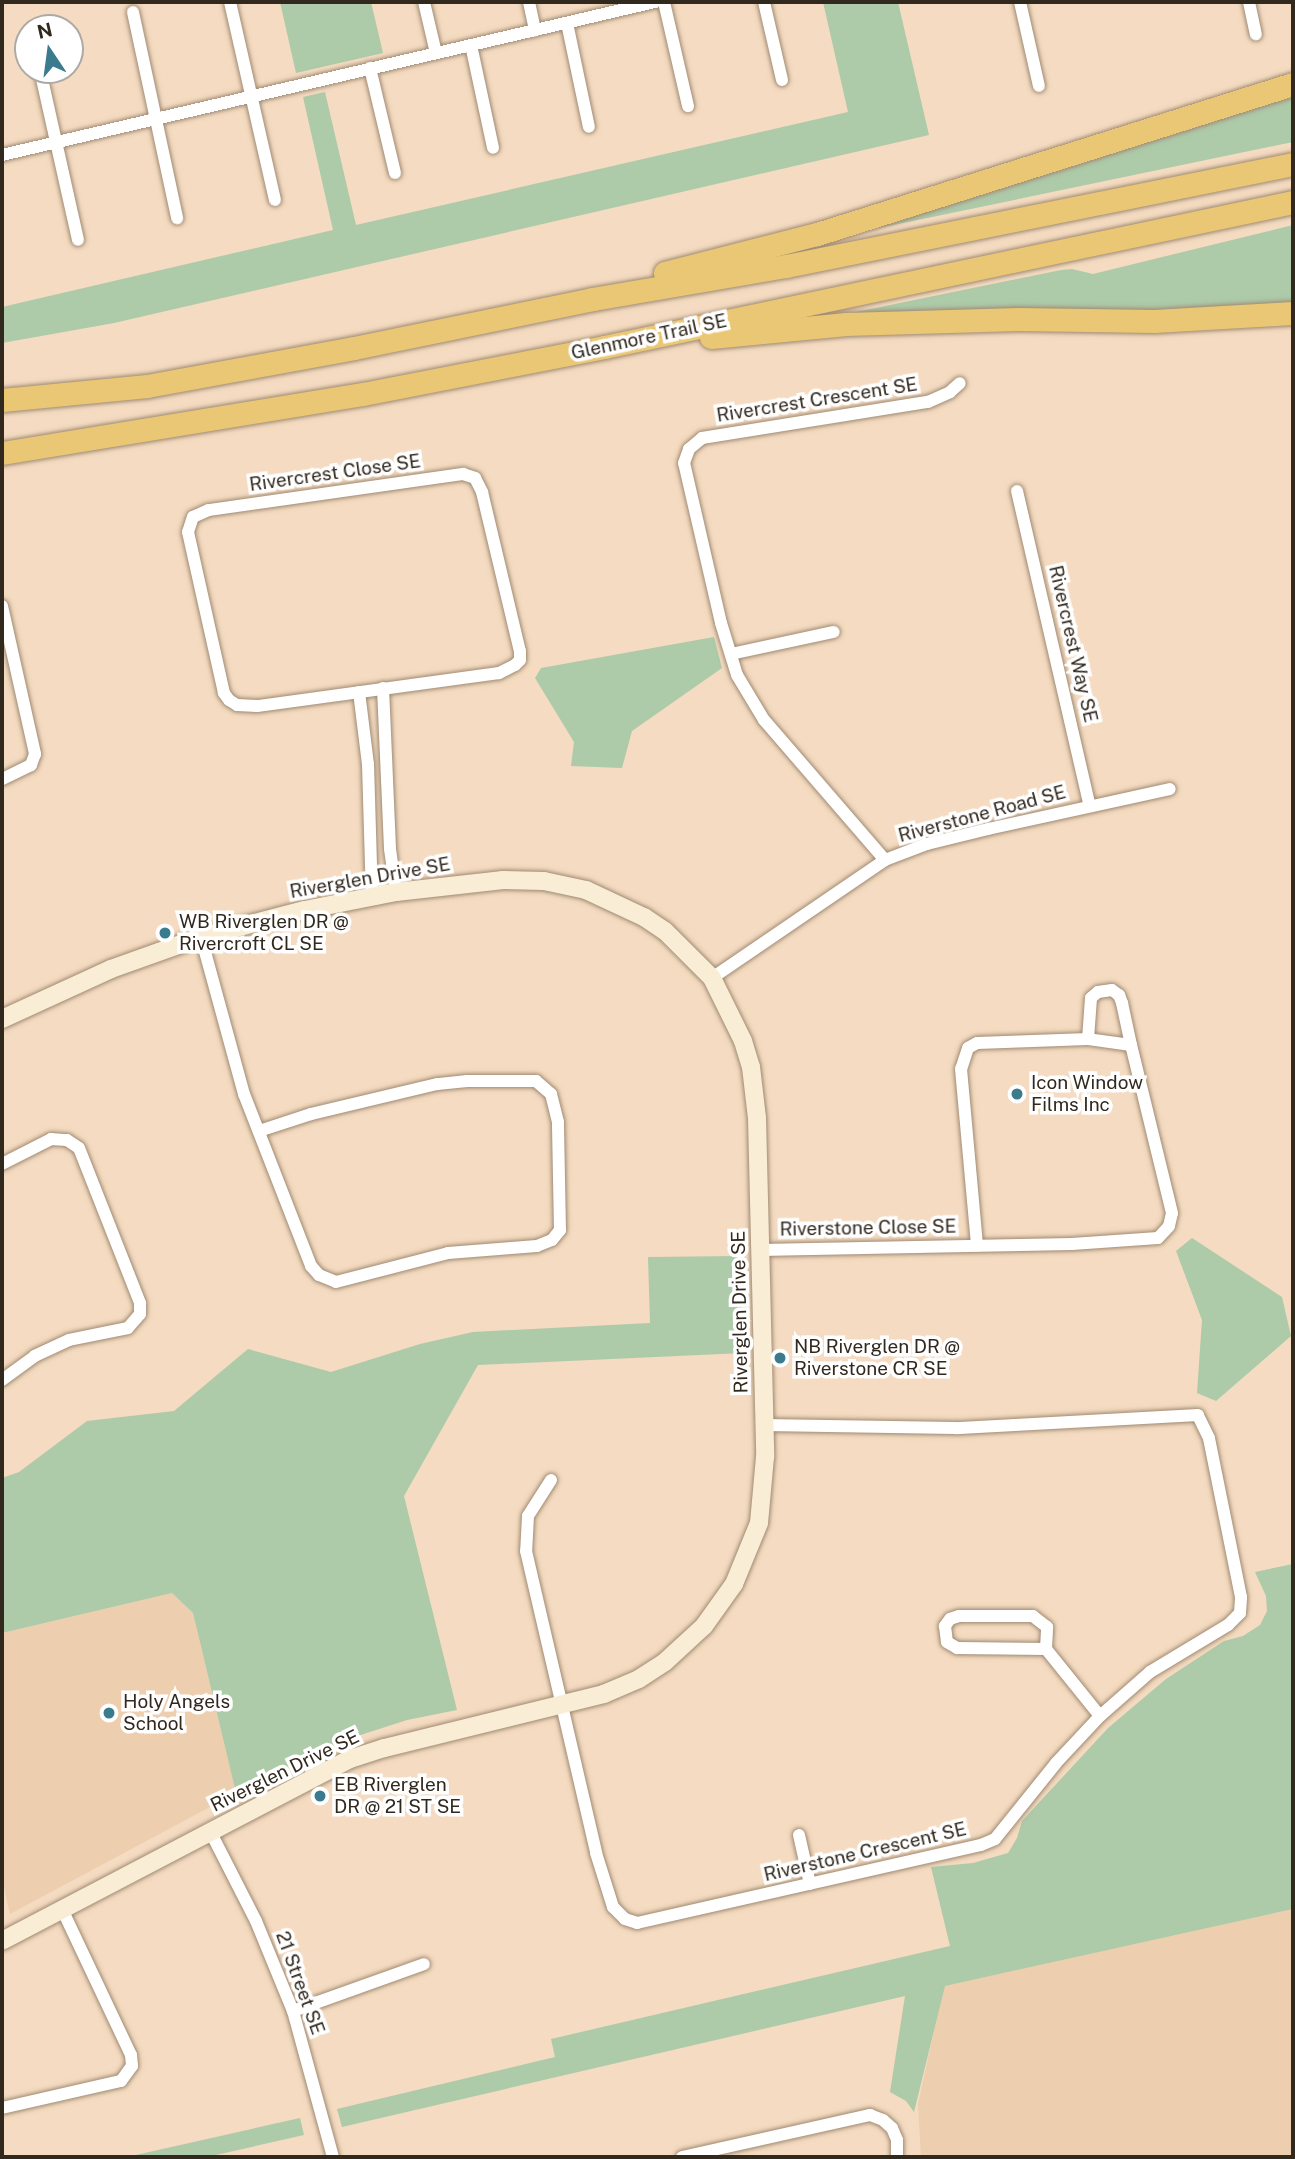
<!DOCTYPE html>
<style>
body{margin:0}
#map{position:relative;width:1295px;height:2159px;overflow:hidden;background:#f4dbc1;font-family:"Public Sans",sans-serif}
div>[style]{position:absolute}
[style*='--x']{left:calc(var(--x)*1px);top:calc(var(--y)*1px);width:calc(var(--w)*1px);rotate:calc(var(--a)*1deg)}
.built>*{inset:0;background:#edcfaf}
.green>*{inset:0;background:#adcaa9}
.roads{filter:drop-shadow(0 0 2px #a08a72) drop-shadow(0 0 2px #a08a72)}
.street>*{height:12px;margin:-6px;padding:0 6px;transform-origin:6px;border-radius:6px;background:#fff}
.secondary>*{height:18px;margin:-9px;padding:0 9px;transform-origin:9px;border-radius:9px;background:#f9eed5}
.highway>*{height:23px;margin:-11.5px;padding:0 11.5px;transform-origin:11.5px;border-radius:11.5px;background:#eac774}
.dots>*{width:19px;height:19px;translate:-50% -50%;box-sizing:border-box;border:4px solid #fff;border-radius:50%}
span{translate:-50% -50%;white-space:nowrap;text-align:center;line-height:1.15;-webkit-text-stroke:7px #fff;paint-order:stroke}
.street-label{font-size:19px;color:#31281e}
.poi-label{font-size:19px;color:#31281e}
.left{translate:0 -50%;text-align:left}
.frame{position:absolute;inset:0;border:4px solid #31281e;pointer-events:none}
.north{position:absolute;left:14px;top:14px;width:70px;height:70px;box-sizing:border-box;background:#fff;border:2px solid #ada9a5;border-radius:50%;rotate:347deg;font-size:19px;font-weight:700;line-height:28px;text-align:center;color:#31281e}
.north::after{content:'';display:block;margin:auto;width:24px;height:32px;background:#3a7c8e;clip-path:polygon(50% 0,100% 100%,50% 72%,0 100%)}
</style>
<div id="map">
<div class="built">
<div style="clip-path:polygon(172px 1593px,193px 1613px,236px 1793px,10px 1914px,2px 1878px,2px 1633px)"></div>
<div style="clip-path:polygon(1293px 1909px,1293px 2157px,921px 2157px,918px 2104px,944px 1986px)"></div>
</div>
<div class="green">
<div style="clip-path:polygon(280px 2px,371px 2px,383px 53px,296px 73px)"></div>
<div style="clip-path:polygon(823px 2px,898px 2px,929px 135px,114px 323px,2px 343px,2px 307px,333px 230px,303px 97px,325px 92px,356px 225px,848px 112px)"></div>
<div style="clip-path:polygon(1293px 92px,1293px 142px,879px 228px,878px 221px)"></div>
<div style="clip-path:polygon(1293px 225px,1293px 303px,1235px 311px,846px 314px,1061px 270px,1072px 269px,1093px 274px)"></div>
<div style="clip-path:polygon(714px 637px,722px 668px,632px 731px,622px 768px,571px 766px,574px 742px,535px 678px,541px 668px)"></div>
<div style="clip-path:polygon(1192px 1238px,1282px 1297px,1291px 1336px,1216px 1401px,1197px 1393px,1202px 1320px,1176px 1251px)"></div>
<div style="clip-path:polygon(738px 1256px,741px 1263px,743px 1353px,478px 1365px,404px 1496px,457px 1710px,407px 1720px,342px 1741px,236px 1793px,193px 1613px,172px 1593px,2px 1633px,2px 1478px,19px 1472px,87px 1421px,174px 1411px,248px 1349px,331px 1372px,420px 1344px,473px 1332px,650px 1323px,648px 1257px)"></div>
<div style="clip-path:polygon(1293px 1564px,1293px 1909px,945px 1986px,914px 2112px,906px 2101px,890px 2092px,905px 1996px,342px 2127px,337px 2109px,555px 2057px,551px 2039px,950px 1946px,931px 1867px,973px 1863px,1008px 1853px,1017px 1838px,1022px 1821px,1108px 1728px,1166px 1679px,1224px 1641px,1243px 1636px,1260px 1625px,1267px 1611px,1266px 1596px,1255px 1572px)"></div>
<div style="clip-path:polygon(300px 2118px,304px 2135px,207px 2157px,127px 2157px)"></div>
</div>
<div class="roads">
<div class="street">
<div style="--x:230;--y:2;--w:203;--a:77.2"></div>
<div style="--x:424;--y:2;--w:52;--a:76.8"></div>
<div style="--x:529;--y:2;--w:29;--a:78"></div>
<div style="--x:664;--y:2;--w:107;--a:77"></div>
<div style="--x:764;--y:2;--w:80;--a:77"></div>
<div style="--x:1020;--y:2;--w:86;--a:77.3"></div>
<div style="--x:1249;--y:2;--w:33;--a:78"></div>
<div style="--x:133;--y:12;--w:211;--a:77.9"></div>
<div style="--x:567;--y:23;--w:106;--a:78.1"></div>
<div style="--x:471;--y:45;--w:105;--a:77.9"></div>
<div style="--x:370;--y:68;--w:108;--a:76.6"></div>
<div style="--x:40;--y:70;--w:174;--a:77.4"></div>
<div style="--x:2;--y:155;--w:671;--a:-13.19"></div>
<div style="--x:463;--y:474;--w:13;--a:18"></div>
<div style="--x:475;--y:478;--w:16;--a:63"></div>
<div style="--x:482;--y:492;--w:163;--a:76.6"></div>
<div style="--x:520;--y:651;--w:9;--a:90"></div>
<div style="--x:520;--y:660;--w:7;--a:135"></div>
<div style="--x:515;--y:665;--w:18;--a:153"></div>
<div style="--x:499;--y:673;--w:244;--a:172.2"></div>
<div style="--x:257;--y:706;--w:20;--a:-177"></div>
<div style="--x:237;--y:705;--w:9;--a:-148"></div>
<div style="--x:229;--y:700;--w:9;--a:-126"></div>
<div style="--x:224;--y:693;--w:165;--a:-102.6"></div>
<div style="--x:188;--y:532;--w:16;--a:-72"></div>
<div style="--x:193;--y:517;--w:17;--a:-24"></div>
<div style="--x:209;--y:510;--w:257;--a:-8.1"></div>
<div style="--x:1017;--y:491;--w:323;--a:77"></div>
<div style="--x:2;--y:606;--w:152;--a:77.4"></div>
<div style="--x:35;--y:754;--w:12;--a:110"></div>
<div style="--x:31;--y:765;--w:32;--a:154"></div>
<div style="--x:731;--y:654;--w:105;--a:-12.1"></div>
<div style="--x:383;--y:688;--w:161;--a:87.5"></div>
<div style="--x:390;--y:849;--w:43;--a:82.1"></div>
<div style="--x:359;--y:692;--w:73;--a:82.9"></div>
<div style="--x:368;--y:764;--w:132;--a:88.3"></div>
<div style="--x:885;--y:860;--w:185;--a:-130.8"></div>
<div style="--x:764;--y:720;--w:52;--a:-121"></div>
<div style="--x:737;--y:675;--w:54;--a:-107.1"></div>
<div style="--x:721;--y:623;--w:164;--a:-103"></div>
<div style="--x:684;--y:463;--w:15;--a:-70"></div>
<div style="--x:689;--y:449;--w:17;--a:-40"></div>
<div style="--x:702;--y:438;--w:229;--a:-9.1"></div>
<div style="--x:928;--y:402;--w:24;--a:-24"></div>
<div style="--x:950;--y:392;--w:13;--a:-42"></div>
<div style="--x:201;--y:937;--w:163;--a:74.7"></div>
<div style="--x:244;--y:1094;--w:185;--a:68.7"></div>
<div style="--x:311;--y:1266;--w:12;--a:48"></div>
<div style="--x:319;--y:1275;--w:18;--a:22"></div>
<div style="--x:336;--y:1282;--w:116;--a:-14.5"></div>
<div style="--x:448;--y:1253;--w:89;--a:-4.5"></div>
<div style="--x:537;--y:1246;--w:16;--a:-22"></div>
<div style="--x:552;--y:1240;--w:13;--a:-51"></div>
<div style="--x:560;--y:1230;--w:108;--a:-91.1"></div>
<div style="--x:558;--y:1122;--w:29;--a:-104"></div>
<div style="--x:551;--y:1094;--w:20;--a:-139"></div>
<div style="--x:536;--y:1081;--w:69;--a:180"></div>
<div style="--x:467;--y:1081;--w:30;--a:174"></div>
<div style="--x:437;--y:1084;--w:130;--a:166.6"></div>
<div style="--x:311;--y:1114;--w:55;--a:161.9"></div>
<div style="--x:712;--y:978;--w:209;--a:-34.3"></div>
<div style="--x:885;--y:860;--w:45;--a:-20.9"></div>
<div style="--x:927;--y:844;--w:63;--a:-13.8"></div>
<div style="--x:988;--y:829;--w:186;--a:-12.4"></div>
<div style="--x:1088;--y:1039;--w:41;--a:-85.8"></div>
<div style="--x:1091;--y:998;--w:9;--a:-41"></div>
<div style="--x:1098;--y:992;--w:14;--a:-8"></div>
<div style="--x:1112;--y:990;--w:9;--a:36"></div>
<div style="--x:1119;--y:995;--w:9;--a:69"></div>
<div style="--x:1122;--y:1003;--w:43;--a:77.9"></div>
<div style="--x:2;--y:1164;--w:55;--a:-27"></div>
<div style="--x:51;--y:1139;--w:16;--a:4"></div>
<div style="--x:67;--y:1140;--w:14;--a:34"></div>
<div style="--x:79;--y:1148;--w:167;--a:68.5"></div>
<div style="--x:140;--y:1303;--w:11;--a:90"></div>
<div style="--x:140;--y:1314;--w:18;--a:131"></div>
<div style="--x:128;--y:1328;--w:60;--a:168.5"></div>
<div style="--x:69;--y:1340;--w:38;--a:155"></div>
<div style="--x:35;--y:1356;--w:41;--a:144"></div>
<div style="--x:760;--y:1250;--w:312;--a:-1.1"></div>
<div style="--x:1072;--y:1244;--w:86;--a:-4"></div>
<div style="--x:1158;--y:1238;--w:16;--a:-47"></div>
<div style="--x:1169;--y:1226;--w:13;--a:-77"></div>
<div style="--x:1172;--y:1213;--w:173;--a:-103.7"></div>
<div style="--x:1131;--y:1045;--w:43;--a:-172.1"></div>
<div style="--x:1088;--y:1039;--w:111;--a:177.9"></div>
<div style="--x:977;--y:1043;--w:10;--a:151"></div>
<div style="--x:968;--y:1048;--w:22;--a:108"></div>
<div style="--x:961;--y:1069;--w:177;--a:84.8"></div>
<div style="--x:551;--y:1480;--w:43;--a:122.6"></div>
<div style="--x:528;--y:1516;--w:35;--a:93"></div>
<div style="--x:526;--y:1551;--w:310;--a:76.9"></div>
<div style="--x:596;--y:1853;--w:57;--a:72.5"></div>
<div style="--x:613;--y:1907;--w:17;--a:45"></div>
<div style="--x:625;--y:1919;--w:13;--a:18"></div>
<div style="--x:637;--y:1923;--w:353;--a:-12.8"></div>
<div style="--x:981;--y:1845;--w:15;--a:-23"></div>
<div style="--x:995;--y:1839;--w:97;--a:-51.2"></div>
<div style="--x:1056;--y:1763;--w:64;--a:-46.9"></div>
<div style="--x:1100;--y:1716;--w:67;--a:-41.3"></div>
<div style="--x:1150;--y:1672;--w:91;--a:-31.1"></div>
<div style="--x:1228;--y:1625;--w:17;--a:-45"></div>
<div style="--x:1240;--y:1613;--w:16;--a:-86"></div>
<div style="--x:1241;--y:1597;--w:162;--a:-101.4"></div>
<div style="--x:1209;--y:1438;--w:25;--a:-116"></div>
<div style="--x:1198;--y:1415;--w:243;--a:176.9"></div>
<div style="--x:955;--y:1428;--w:191;--a:-179.1"></div>
<div style="--x:1046;--y:1649;--w:22;--a:-87"></div>
<div style="--x:1047;--y:1627;--w:18;--a:-142"></div>
<div style="--x:1033;--y:1616;--w:74;--a:180"></div>
<div style="--x:959;--y:1616;--w:9;--a:162"></div>
<div style="--x:950;--y:1619;--w:9;--a:126"></div>
<div style="--x:945;--y:1626;--w:16;--a:83"></div>
<div style="--x:947;--y:1642;--w:12;--a:31"></div>
<div style="--x:957;--y:1648;--w:89;--a:0.6"></div>
<div style="--x:1046;--y:1649;--w:86;--a:51.1"></div>
<div style="--x:210;--y:1831;--w:101;--a:62.9"></div>
<div style="--x:256;--y:1921;--w:97;--a:67.7"></div>
<div style="--x:293;--y:2011;--w:151;--a:74.7"></div>
<div style="--x:799;--y:1835;--w:50;--a:77.3"></div>
<div style="--x:293;--y:2011;--w:139;--a:-19.7"></div>
<div style="--x:2;--y:2108;--w:122;--a:-12.8"></div>
<div style="--x:121;--y:2081;--w:19;--a:-54"></div>
<div style="--x:132;--y:2066;--w:11;--a:-95"></div>
<div style="--x:131;--y:2055;--w:161;--a:-115.3"></div>
<div style="--x:682;--y:2157;--w:193;--a:-12.6"></div>
<div style="--x:870;--y:2115;--w:14;--a:21"></div>
<div style="--x:883;--y:2120;--w:12;--a:42"></div>
<div style="--x:892;--y:2128;--w:13;--a:67"></div>
<div style="--x:897;--y:2140;--w:17;--a:90"></div>
</div>
<div class="secondary">
<div style="--x:2;--y:1019;--w:120;--a:-24.6"></div>
<div style="--x:111;--y:969;--w:96;--a:-19.6"></div>
<div style="--x:201;--y:937;--w:107;--a:-14.6"></div>
<div style="--x:305;--y:910;--w:93;--a:-11.2"></div>
<div style="--x:396;--y:892;--w:108;--a:-6.4"></div>
<div style="--x:503;--y:880;--w:41;--a:1.4"></div>
<div style="--x:544;--y:881;--w:43;--a:12.1"></div>
<div style="--x:586;--y:890;--w:64;--a:25"></div>
<div style="--x:644;--y:917;--w:25;--a:34"></div>
<div style="--x:665;--y:931;--w:66;--a:45"></div>
<div style="--x:712;--y:978;--w:70;--a:63.8"></div>
<div style="--x:743;--y:1041;--w:27;--a:73"></div>
<div style="--x:751;--y:1067;--w:51;--a:83.3"></div>
<div style="--x:757;--y:1118;--w:339;--a:88.6"></div>
<div style="--x:765;--y:1457;--w:66;--a:95.2"></div>
<div style="--x:759;--y:1523;--w:66;--a:112.3"></div>
<div style="--x:734;--y:1584;--w:52;--a:125.5"></div>
<div style="--x:704;--y:1626;--w:53;--a:137.3"></div>
<div style="--x:665;--y:1662;--w:31;--a:147"></div>
<div style="--x:639;--y:1679;--w:38;--a:157"></div>
<div style="--x:604;--y:1694;--w:227;--a:166.2"></div>
<div style="--x:384;--y:1748;--w:38;--a:162"></div>
<div style="--x:348;--y:1760;--w:390;--a:152.4"></div>
</div>
<div class="highway">
<div style="--x:665;--y:273;--w:157;--a:-14.4"></div>
<div style="--x:817;--y:234;--w:499;--a:-17.5"></div>
<div style="--x:711;--y:337;--w:136;--a:-5.5"></div>
<div style="--x:846;--y:324;--w:172;--a:-1.7"></div>
<div style="--x:1018;--y:319;--w:136;--a:0.8"></div>
<div style="--x:1154;--y:321;--w:139;--a:-3.3"></div>
<div style="--x:2;--y:400;--w:146;--a:-5.5"></div>
<div style="--x:147;--y:386;--w:210;--a:-10.4"></div>
<div style="--x:354;--y:348;--w:244;--a:-11.6"></div>
<div style="--x:593;--y:299;--w:196;--a:-9.7"></div>
<div style="--x:786;--y:266;--w:517;--a:-11.38"></div>
<div style="--x:2;--y:453;--w:366;--a:-9.3"></div>
<div style="--x:363;--y:394;--w:246;--a:-11"></div>
<div style="--x:604;--y:347;--w:704;--a:-11.88"></div>
</div>
</div>
<div class="dots">
<div style="left:165px;top:933px;background:#3a7c8e"></div>
<div style="left:1017px;top:1094px;background:#3a7c8e"></div>
<div style="left:780px;top:1358px;background:#3a7c8e"></div>
<div style="left:109px;top:1713px;background:#3a7c8e"></div>
<div style="left:320px;top:1796px;background:#3a7c8e"></div>
</div>
<div class="street-label">
<span style="left:649px;top:337px;rotate:-12deg">Glenmore Trail SE</span>
<span style="left:817px;top:400px;rotate:-9deg">Rivercrest Crescent SE</span>
<span style="left:335px;top:473px;rotate:-8deg">Rivercrest Close SE</span>
<span style="left:1073px;top:644px;rotate:77deg">Rivercrest Way SE</span>
<span style="left:982px;top:814px;rotate:-15deg">Riverstone Road SE</span>
<span style="left:370px;top:878px;rotate:-10deg">Riverglen Drive SE</span>
<span style="left:868px;top:1228px;rotate:-1deg">Riverstone Close SE</span>
<span style="left:740px;top:1312px;rotate:-91deg">Riverglen Drive SE</span>
<span style="left:285px;top:1771px;rotate:-26deg">Riverglen Drive SE</span>
<span style="left:865px;top:1852px;rotate:-13deg">Riverstone Crescent SE</span>
<span style="left:300px;top:1983px;rotate:70deg">21 Street SE</span>
</div>
<div class="poi-label">
<span class="left" style="left:179px;top:933px">WB Riverglen DR @<br>Rivercroft CL SE</span>
<span class="left" style="left:1031px;top:1094px">Icon Window<br>Films Inc</span>
<span class="left" style="left:794px;top:1358px">NB Riverglen DR @<br>Riverstone CR SE</span>
<span class="left" style="left:123px;top:1713px">Holy Angels<br>School</span>
<span class="left" style="left:334px;top:1796px">EB Riverglen<br>DR @ 21 ST SE</span>
</div>
<div class="frame"></div>
<div class="north">N</div>
</div>
